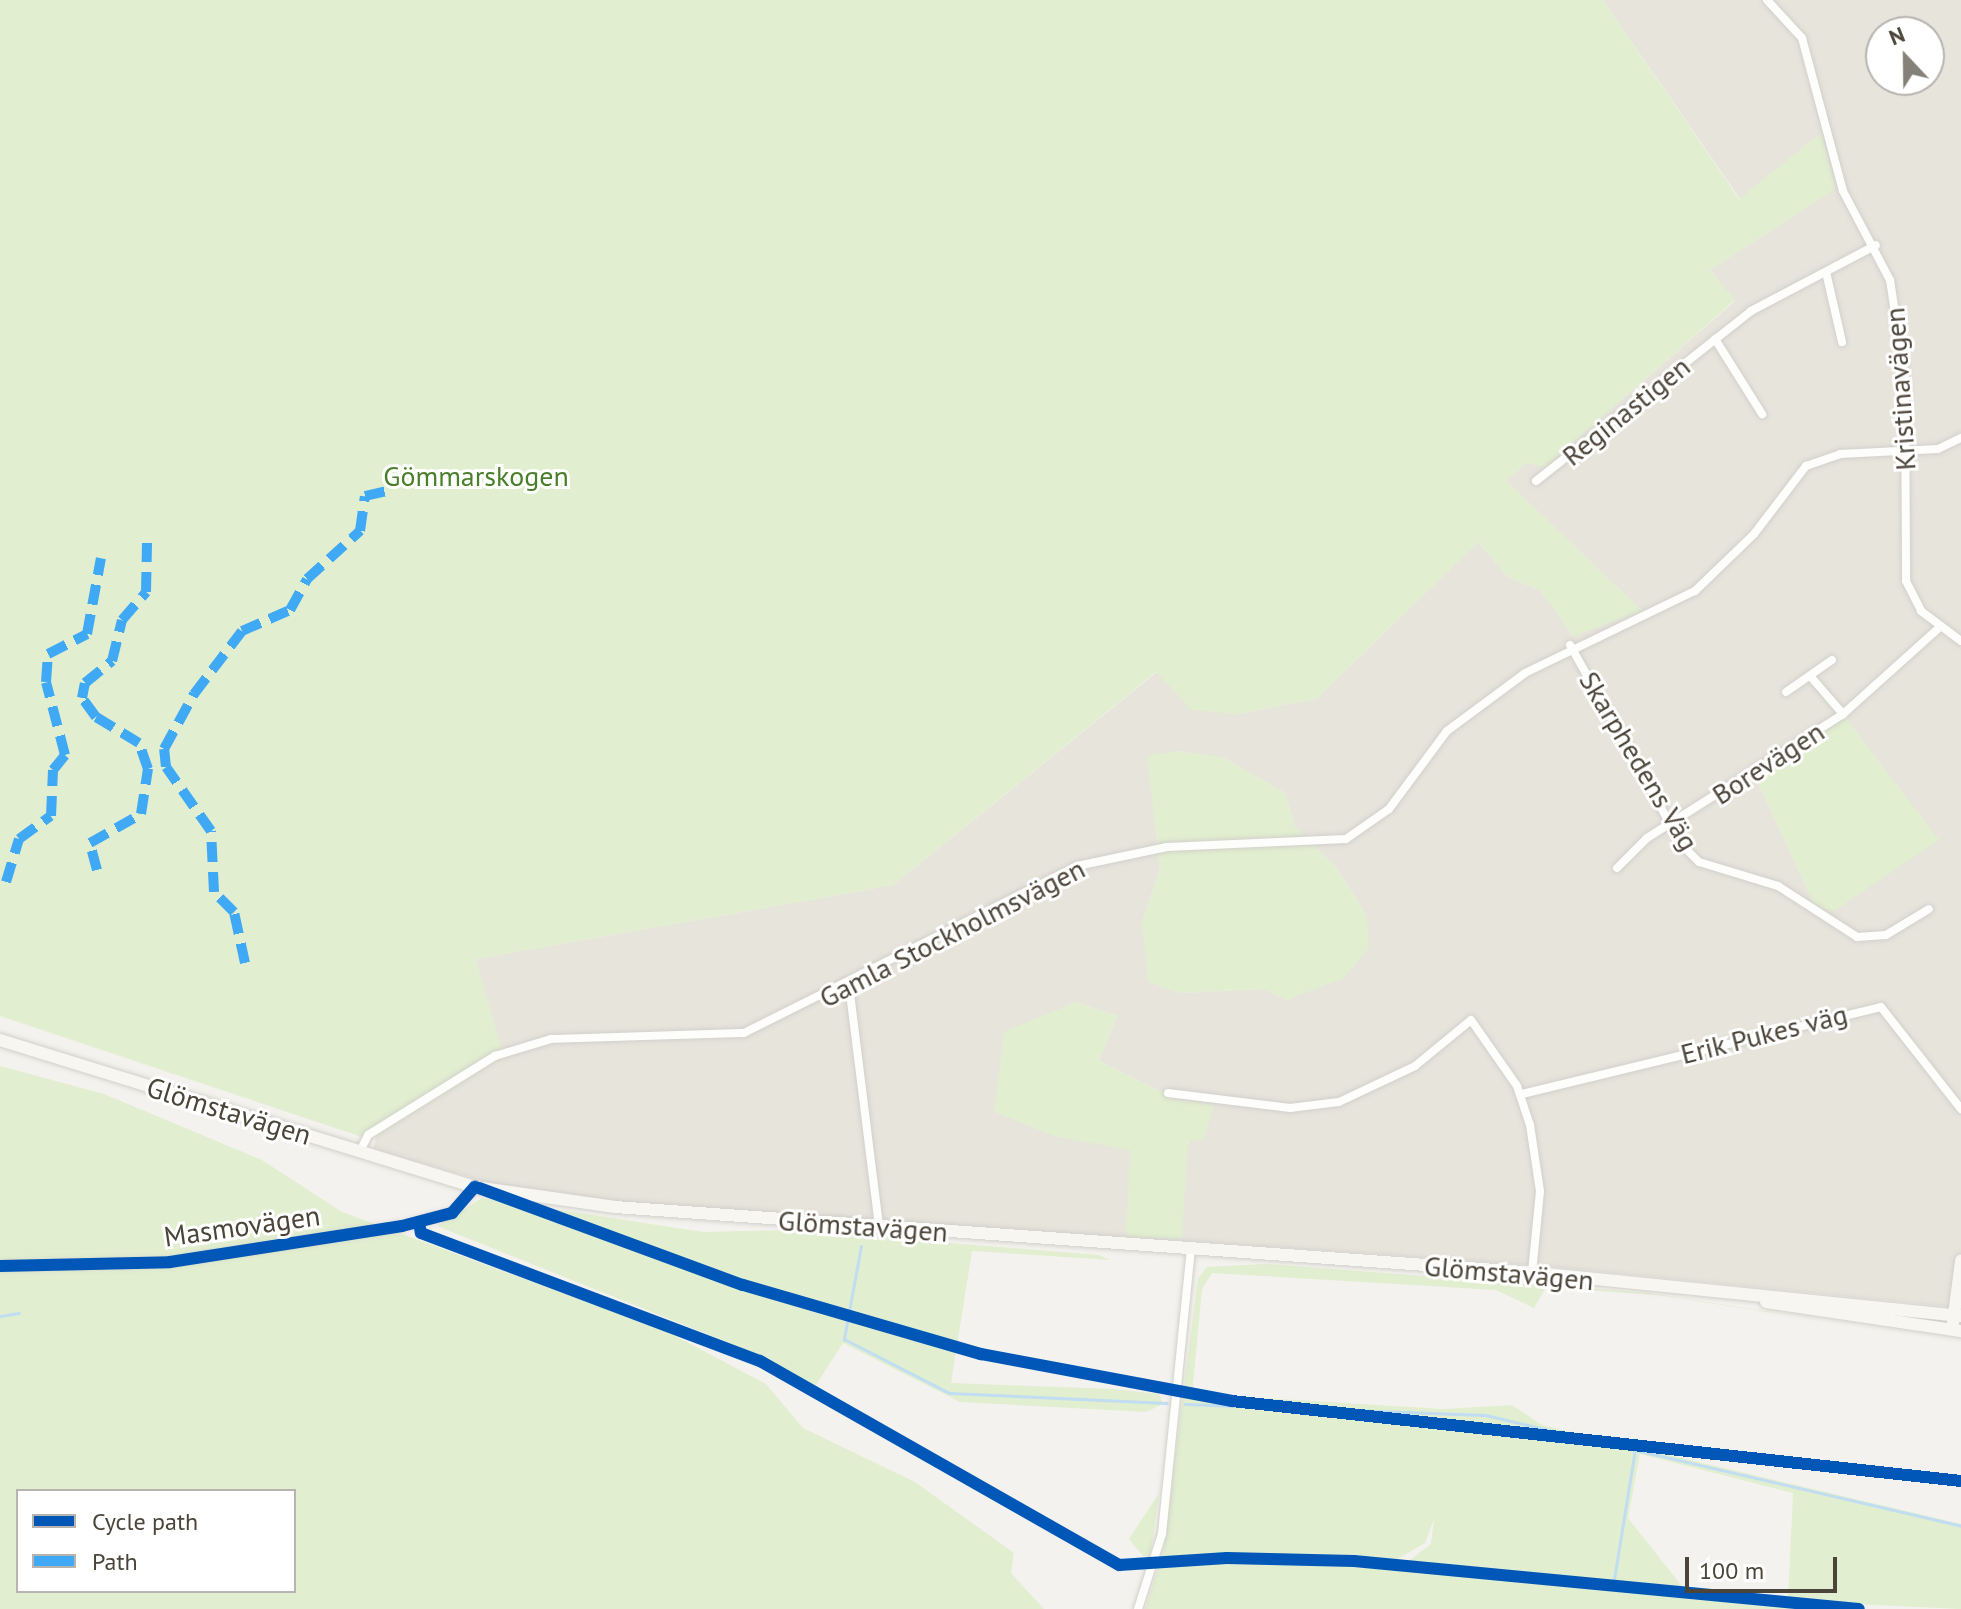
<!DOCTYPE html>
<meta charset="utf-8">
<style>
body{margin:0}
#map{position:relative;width:1961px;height:1609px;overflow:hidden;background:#f4f2ee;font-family:"PT Sans",sans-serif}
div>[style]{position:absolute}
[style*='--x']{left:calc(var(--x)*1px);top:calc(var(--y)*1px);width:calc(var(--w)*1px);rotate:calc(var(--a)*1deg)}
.residential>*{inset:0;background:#e7e4dc}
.green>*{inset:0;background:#e1eecf}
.stream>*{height:3px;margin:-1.5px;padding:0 1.5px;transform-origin:1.5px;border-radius:1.5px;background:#c0ddf1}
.roads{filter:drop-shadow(0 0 2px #d2d0cb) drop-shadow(0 0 2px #d2d0cb)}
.street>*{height:8px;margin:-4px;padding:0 4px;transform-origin:4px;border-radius:4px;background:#fdfdfc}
.secondary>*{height:12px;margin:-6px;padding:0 6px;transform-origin:6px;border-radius:6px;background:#f7f6f1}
.quiet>*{height:10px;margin-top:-5px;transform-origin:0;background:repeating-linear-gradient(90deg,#3fa9f5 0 20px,transparent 0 30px)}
.cycleway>*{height:12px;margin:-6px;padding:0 6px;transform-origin:6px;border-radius:6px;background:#0057b8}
span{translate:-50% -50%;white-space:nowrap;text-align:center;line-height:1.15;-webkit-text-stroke:6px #fff;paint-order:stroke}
.street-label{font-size:28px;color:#4b4439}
.park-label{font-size:28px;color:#4a7f2a}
.legend{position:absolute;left:16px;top:1489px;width:280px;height:104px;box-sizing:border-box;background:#fff;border:2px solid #b7b4b0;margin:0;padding:10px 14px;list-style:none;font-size:24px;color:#4b4439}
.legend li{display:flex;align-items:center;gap:16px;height:40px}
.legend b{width:40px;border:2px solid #b7b4b0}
.north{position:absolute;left:1865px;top:16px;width:80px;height:80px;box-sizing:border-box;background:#fff;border:2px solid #b7b4b0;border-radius:50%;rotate:338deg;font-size:22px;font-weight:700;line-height:32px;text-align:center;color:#4b4439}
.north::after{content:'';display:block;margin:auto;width:28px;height:36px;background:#868178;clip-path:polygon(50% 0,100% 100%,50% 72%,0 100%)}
.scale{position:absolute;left:1685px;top:1557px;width:152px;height:36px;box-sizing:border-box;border:4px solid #4b4439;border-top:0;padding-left:10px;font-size:24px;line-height:28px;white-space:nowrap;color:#4b4439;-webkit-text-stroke:6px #fff;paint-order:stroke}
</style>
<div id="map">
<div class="residential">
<div style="clip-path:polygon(evenodd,1603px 0,1961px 0,1961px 1308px,1535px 1265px,630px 1203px,490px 1183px,373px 1149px,377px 1134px,454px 1085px,476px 959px,893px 885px,1157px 672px,1237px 714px,1316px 699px,1478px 542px,1508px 577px,1541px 591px,1573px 636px,1641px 610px,1506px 481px,1526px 463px,1545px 466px,1735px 301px,1710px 270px,1835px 188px,1821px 134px,1740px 199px,1603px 0,1881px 32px,1929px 32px,1929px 80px,1881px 80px,1881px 32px,1603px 0,1844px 716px,1938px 840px,1815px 906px,1756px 778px,1844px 716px,1603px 0,1178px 751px,1224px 758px,1285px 793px,1295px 827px,1336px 868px,1367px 916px,1287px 1000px,1264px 989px,1180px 993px,1142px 923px,1160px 869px,1148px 756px,1178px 751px,1603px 0,1075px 1002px,1117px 1016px,1099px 1061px,1177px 1100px,1213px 1105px,1127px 1237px,1131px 1150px,1114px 1145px,1075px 1002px)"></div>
</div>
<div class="green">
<div style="clip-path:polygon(0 0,1603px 0,1739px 199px,1821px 133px,1835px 189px,1710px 270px,1735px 300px,1545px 467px,1526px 463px,1506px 481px,1642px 611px,1573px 636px,1541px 591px,1508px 577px,1478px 542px,1316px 699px,1237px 714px,1192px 710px,1156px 672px,893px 885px,476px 959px,504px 1057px,371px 1140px,0 1016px)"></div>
<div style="clip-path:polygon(1844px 716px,1939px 840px,1834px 911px,1815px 906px,1756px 778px)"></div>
<div style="clip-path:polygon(1178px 751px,1224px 758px,1285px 793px,1295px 827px,1336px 868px,1367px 916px,1369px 948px,1344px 978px,1287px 1000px,1264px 989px,1180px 993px,1148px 982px,1142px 923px,1160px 869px,1147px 756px)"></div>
<div style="clip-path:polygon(1075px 1002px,1117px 1016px,1099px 1061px,1177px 1100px,1214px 1105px,1204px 1140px,1188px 1141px,1182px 1239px,1126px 1237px,1130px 1150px,1054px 1136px,994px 1112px,1004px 1032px)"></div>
<div style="clip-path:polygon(evenodd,0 1066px,104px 1094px,262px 1160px,342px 1212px,666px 1331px,766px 1384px,803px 1428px,915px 1482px,1014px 1553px,1011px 1573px,1044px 1609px,0 1609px,0 1066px,18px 1491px,294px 1491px,294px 1591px,18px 1591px,18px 1491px)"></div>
<div style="clip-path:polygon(482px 1198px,703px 1232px,790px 1230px,1099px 1255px,1110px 1260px,972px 1251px,951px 1383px,1114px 1389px,1159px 1394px,1163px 1404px,1146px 1412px,960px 1402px,843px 1343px,814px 1388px,757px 1354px,437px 1226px)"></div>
<div style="clip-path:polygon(1267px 1264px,1649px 1293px,1961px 1342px,1658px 1295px,1546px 1287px,1534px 1308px,1496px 1290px,1212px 1273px,1202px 1289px,1193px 1384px,1193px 1394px,1443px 1409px,1512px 1405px,1542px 1425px,1961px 1524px,1961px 1609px,1788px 1601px,1793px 1493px,1640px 1454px,1628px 1518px,1685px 1590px,1406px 1563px,1431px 1544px,1434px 1519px,1425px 1543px,1394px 1561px,1162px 1559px,1198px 1278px,1207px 1267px)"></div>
<div style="clip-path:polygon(1159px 1493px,1150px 1557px,1143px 1556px,1129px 1539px)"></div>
<div style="clip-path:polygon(1252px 1560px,1400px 1567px,1826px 1609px,1145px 1609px,1159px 1566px)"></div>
</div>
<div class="stream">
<div style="--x:861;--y:1246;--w:95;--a:100.4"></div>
<div style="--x:844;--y:1339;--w:118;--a:27.2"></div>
<div style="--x:949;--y:1393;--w:218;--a:2.6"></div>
<div style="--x:0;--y:1316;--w:19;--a:-9"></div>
<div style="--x:1185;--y:1404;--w:300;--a:2.1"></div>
<div style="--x:1485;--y:1415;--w:489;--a:13.1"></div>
<div style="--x:1614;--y:1579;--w:131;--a:-80.8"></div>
</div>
<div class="roads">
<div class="street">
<div style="--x:1767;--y:0;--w:52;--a:47.4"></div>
<div style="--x:1802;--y:38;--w:158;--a:75"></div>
<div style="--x:1843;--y:191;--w:101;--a:62.2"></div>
<div style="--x:1890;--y:280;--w:99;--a:81.3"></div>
<div style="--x:1905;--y:378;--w:203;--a:89.7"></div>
<div style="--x:1906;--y:581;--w:34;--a:63"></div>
<div style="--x:1921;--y:611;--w:50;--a:36.9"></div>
<div style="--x:1826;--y:272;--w:72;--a:77.1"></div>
<div style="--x:1715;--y:339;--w:89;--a:57.9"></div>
<div style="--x:1536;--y:481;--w:274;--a:-38.3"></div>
<div style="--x:1751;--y:311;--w:141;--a:-27.8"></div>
<div style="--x:1570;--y:645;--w:229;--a:60.8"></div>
<div style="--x:1682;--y:845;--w:24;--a:45"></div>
<div style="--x:1699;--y:862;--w:83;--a:16.9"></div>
<div style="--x:1778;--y:886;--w:94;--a:32.8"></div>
<div style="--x:1857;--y:937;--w:29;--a:-4"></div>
<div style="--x:1886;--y:935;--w:50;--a:-31.2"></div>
<div style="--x:1811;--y:677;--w:49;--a:49.1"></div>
<div style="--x:1786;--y:692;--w:56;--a:-34.8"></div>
<div style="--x:1617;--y:868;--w:42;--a:-45"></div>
<div style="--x:1647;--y:838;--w:232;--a:-32.3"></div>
<div style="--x:1843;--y:714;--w:130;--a:-41.9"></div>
<div style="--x:849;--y:985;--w:244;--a:82.9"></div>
<div style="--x:1168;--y:1093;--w:123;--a:7"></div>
<div style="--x:1290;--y:1108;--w:49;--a:-7"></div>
<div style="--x:1339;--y:1102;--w:84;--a:-25.3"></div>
<div style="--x:1415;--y:1066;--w:72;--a:-39.4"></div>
<div style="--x:1471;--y:1020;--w:80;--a:55.1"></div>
<div style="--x:1517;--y:1086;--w:41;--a:71.6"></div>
<div style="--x:1530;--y:1125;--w:67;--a:81.4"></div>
<div style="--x:1540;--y:1191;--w:81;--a:95.6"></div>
<div style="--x:1522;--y:1094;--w:369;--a:-13.6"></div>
<div style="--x:1881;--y:1007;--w:130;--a:51.9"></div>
<div style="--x:360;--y:1151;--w:18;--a:-63"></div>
<div style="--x:368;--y:1135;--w:150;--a:-31.9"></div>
<div style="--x:495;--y:1056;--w:59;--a:-16.9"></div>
<div style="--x:551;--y:1039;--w:193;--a:-1.8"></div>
<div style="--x:744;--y:1033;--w:373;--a:-26.6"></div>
<div style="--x:1077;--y:866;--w:92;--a:-11.9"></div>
<div style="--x:1167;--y:847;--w:179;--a:-2.6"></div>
<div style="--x:1346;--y:839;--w:52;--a:-34.9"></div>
<div style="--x:1389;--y:809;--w:97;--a:-53.4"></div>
<div style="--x:1447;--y:731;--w:97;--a:-36.6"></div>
<div style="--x:1525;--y:673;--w:189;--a:-25.8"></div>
<div style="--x:1695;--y:591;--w:82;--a:-44"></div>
<div style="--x:1754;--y:534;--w:86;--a:-52.6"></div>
<div style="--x:1806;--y:466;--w:36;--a:-19"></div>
<div style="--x:1840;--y:454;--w:98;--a:-2.9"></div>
<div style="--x:1938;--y:449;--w:25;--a:-26"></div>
<div style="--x:0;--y:1266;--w:170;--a:-1.3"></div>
<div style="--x:170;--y:1262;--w:235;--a:-8.8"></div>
<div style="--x:402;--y:1226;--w:52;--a:-14.6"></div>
<div style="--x:452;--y:1213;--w:35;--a:-49"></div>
<div style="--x:1138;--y:1609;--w:79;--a:-72.3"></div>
<div style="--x:1162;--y:1534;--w:285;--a:-84.2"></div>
</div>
<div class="secondary">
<div style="--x:0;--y:1040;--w:497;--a:17.2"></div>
<div style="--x:475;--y:1187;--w:141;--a:8.1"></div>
<div style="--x:615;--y:1207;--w:924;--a:4.09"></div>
<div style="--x:1537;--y:1273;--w:426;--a:5.8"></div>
<div style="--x:1766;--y:1302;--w:197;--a:8.5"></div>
<div style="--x:1953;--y:1323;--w:63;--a:-82.6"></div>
</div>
</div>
<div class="quiet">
<div style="--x:97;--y:870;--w:28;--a:-105"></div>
<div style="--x:90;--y:843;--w:59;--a:-29.6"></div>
<div style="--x:141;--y:814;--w:46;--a:-81.2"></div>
<div style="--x:148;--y:769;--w:28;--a:-109"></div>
<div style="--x:139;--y:743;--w:50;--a:-148.8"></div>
<div style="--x:96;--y:717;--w:24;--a:-126"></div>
<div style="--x:82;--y:698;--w:15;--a:-79"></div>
<div style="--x:85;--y:683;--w:35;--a:-39"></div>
<div style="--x:112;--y:661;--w:42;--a:-76.3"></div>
<div style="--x:122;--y:620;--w:37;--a:-49"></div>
<div style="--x:146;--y:592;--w:49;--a:-88.8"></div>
<div style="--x:6;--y:882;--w:45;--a:-73.2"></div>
<div style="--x:19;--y:839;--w:39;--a:-36"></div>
<div style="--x:51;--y:816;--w:46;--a:-87.5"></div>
<div style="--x:53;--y:770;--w:19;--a:-51"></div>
<div style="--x:65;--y:755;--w:75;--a:-104.6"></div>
<div style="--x:46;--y:682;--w:28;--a:-86"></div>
<div style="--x:48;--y:654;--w:44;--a:-27.1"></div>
<div style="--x:87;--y:634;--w:77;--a:-79.6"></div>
<div style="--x:245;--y:963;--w:52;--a:-102.2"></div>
<div style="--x:234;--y:912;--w:28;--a:-135"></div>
<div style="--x:214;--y:892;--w:61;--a:-92.8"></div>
<div style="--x:211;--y:831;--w:78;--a:-125.1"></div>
<div style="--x:166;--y:767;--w:18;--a:-96"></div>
<div style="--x:164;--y:749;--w:63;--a:-61.4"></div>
<div style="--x:194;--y:694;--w:79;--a:-52.7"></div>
<div style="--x:242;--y:631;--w:52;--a:-23.6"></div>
<div style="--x:290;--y:610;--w:35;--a:-61"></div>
<div style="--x:307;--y:579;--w:72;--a:-42.2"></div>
<div style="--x:360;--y:531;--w:35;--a:-82"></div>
<div style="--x:365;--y:496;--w:23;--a:-13"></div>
</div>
<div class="cycleway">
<div style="--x:479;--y:1188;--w:281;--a:20.2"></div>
<div style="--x:743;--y:1285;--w:248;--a:16.2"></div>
<div style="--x:981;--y:1354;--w:255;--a:10.6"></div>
<div style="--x:1232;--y:1401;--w:733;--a:6.26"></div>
<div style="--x:419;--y:1223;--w:10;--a:79"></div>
<div style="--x:421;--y:1233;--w:362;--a:20.7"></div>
<div style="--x:760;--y:1361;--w:413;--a:29.6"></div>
<div style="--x:1119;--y:1565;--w:108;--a:-3.7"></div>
<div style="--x:1227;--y:1558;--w:127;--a:1.4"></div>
<div style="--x:1354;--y:1561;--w:507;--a:5.43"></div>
<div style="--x:0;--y:1266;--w:170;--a:-1.3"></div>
<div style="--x:170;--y:1262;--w:235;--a:-8.8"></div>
<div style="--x:402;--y:1226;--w:52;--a:-14.6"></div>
<div style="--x:452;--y:1213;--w:35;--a:-49"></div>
</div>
<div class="street-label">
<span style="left:1900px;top:389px;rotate:-94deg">Kristinavägen</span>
<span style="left:1626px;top:411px;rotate:-39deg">Reginastigen</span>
<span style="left:1639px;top:761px;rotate:59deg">Skarphedens Väg</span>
<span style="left:1768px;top:763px;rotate:-33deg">Borevägen</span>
<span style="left:952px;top:933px;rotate:-27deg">Gamla Stockholmsvägen</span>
<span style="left:1764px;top:1034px;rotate:-14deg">Erik Pukes väg</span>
<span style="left:229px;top:1111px;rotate:17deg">Glömstavägen</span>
<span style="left:242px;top:1226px;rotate:-8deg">Masmovägen</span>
<span style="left:863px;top:1226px;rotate:4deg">Glömstavägen</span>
<span style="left:1509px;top:1273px;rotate:5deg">Glömstavägen</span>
</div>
<div class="park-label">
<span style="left:476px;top:476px">Gömmarskogen</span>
</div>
<ul class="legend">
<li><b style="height:10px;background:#0057b8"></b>Cycle path</li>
<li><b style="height:10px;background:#3fa9f5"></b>Path</li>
</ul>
<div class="north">N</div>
<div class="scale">100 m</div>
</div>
